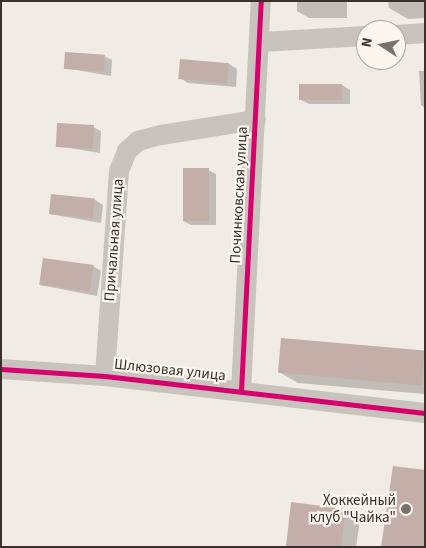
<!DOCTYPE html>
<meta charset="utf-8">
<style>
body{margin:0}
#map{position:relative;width:426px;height:548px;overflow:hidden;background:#f0ebe5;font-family:"Source Sans 3",sans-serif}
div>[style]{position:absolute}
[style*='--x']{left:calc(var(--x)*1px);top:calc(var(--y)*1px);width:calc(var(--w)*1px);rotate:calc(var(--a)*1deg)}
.shadow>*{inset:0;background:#0003;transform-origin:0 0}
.building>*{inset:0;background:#c3afa7;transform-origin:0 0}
.minor>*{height:20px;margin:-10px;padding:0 10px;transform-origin:10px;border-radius:10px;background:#c9c3be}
.cycleway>*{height:5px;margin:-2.5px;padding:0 2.5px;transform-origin:2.5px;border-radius:2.5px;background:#d6006c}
.dots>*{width:14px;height:14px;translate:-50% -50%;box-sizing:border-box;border:2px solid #fbf5ee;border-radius:50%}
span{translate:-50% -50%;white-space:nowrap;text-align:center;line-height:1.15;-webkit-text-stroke:4.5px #fbf5ee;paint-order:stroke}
.street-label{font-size:15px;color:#3b302b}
.poi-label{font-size:15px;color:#3b302b}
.right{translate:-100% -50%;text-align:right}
.frame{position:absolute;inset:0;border:2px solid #3b302b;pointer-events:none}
.north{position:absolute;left:356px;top:20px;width:50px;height:50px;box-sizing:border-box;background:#fbf5ee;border:1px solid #aea6a0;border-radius:50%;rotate:281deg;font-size:14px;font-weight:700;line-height:20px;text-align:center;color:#3b302b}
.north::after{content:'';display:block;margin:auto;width:18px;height:22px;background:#7a716c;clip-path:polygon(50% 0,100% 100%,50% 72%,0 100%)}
</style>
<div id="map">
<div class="shadow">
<div style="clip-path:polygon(297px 1px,347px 1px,347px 18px,309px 18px,297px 11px)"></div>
<div style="clip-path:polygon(388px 1px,425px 1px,425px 18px,408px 19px,389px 8px)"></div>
<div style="clip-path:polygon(104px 56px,112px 60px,111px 76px,65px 68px)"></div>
<div style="clip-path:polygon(181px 60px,229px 64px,237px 69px,236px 87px,188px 83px,180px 78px)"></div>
<div style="clip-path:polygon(419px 71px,425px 71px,425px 108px,421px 105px)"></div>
<div style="clip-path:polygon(342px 85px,350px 90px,350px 104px,309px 104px,301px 100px)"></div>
<div style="clip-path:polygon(93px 127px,101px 131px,100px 153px,57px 146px)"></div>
<div style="clip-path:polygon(208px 170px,216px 174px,216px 225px,191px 225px,183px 221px)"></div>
<div style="clip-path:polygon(95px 200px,103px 205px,101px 223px,50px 214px)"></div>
<div style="clip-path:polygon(93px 266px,101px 271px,97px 296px,40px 285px)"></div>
<div style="clip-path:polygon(425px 351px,425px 394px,298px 383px,279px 372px)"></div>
<div style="clip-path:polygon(345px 510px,360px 519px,356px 547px,287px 547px)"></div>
<div style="left:35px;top:546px;width:27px;height:1px"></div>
</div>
<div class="building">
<div style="left:65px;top:52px;width:40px;height:17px;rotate:4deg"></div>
<div style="left:180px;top:59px;width:49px;height:20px;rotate:5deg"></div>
<div style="left:299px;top:84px;width:43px;height:16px"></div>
<div style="left:57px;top:123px;width:37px;height:24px;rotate:3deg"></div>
<div style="left:183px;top:168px;width:26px;height:53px"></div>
<div style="left:51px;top:194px;width:44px;height:20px;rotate:6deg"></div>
<div style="left:43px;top:258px;width:51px;height:27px;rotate:8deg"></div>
<div style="left:281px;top:338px;width:144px;height:35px;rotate:5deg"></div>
<div style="clip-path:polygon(393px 466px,425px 470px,425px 547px,381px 547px)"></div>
<div style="clip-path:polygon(291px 502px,346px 509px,341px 547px,286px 547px)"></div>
</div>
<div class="minor">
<div style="--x:396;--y:35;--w:29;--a:-4"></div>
<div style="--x:261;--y:42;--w:105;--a:-3.3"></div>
<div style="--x:1;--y:369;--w:104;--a:3.9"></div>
<div style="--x:105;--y:376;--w:322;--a:6.6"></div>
<div style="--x:105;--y:376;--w:205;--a:-86.1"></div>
<div style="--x:119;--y:171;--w:22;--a:-68"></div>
<div style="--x:127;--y:151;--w:15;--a:-42"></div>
<div style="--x:138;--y:141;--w:24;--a:-15"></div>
<div style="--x:161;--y:135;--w:96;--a:-9"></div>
<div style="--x:241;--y:391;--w:391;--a:-87.1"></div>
</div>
<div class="cycleway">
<div style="--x:1;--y:369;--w:104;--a:3.9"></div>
<div style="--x:105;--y:376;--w:322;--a:6.6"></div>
<div style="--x:241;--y:391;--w:391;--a:-87.1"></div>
</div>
<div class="dots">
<div style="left:406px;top:509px;background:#7a716c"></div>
</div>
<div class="street-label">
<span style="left:239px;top:195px;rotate:-87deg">Починковская улица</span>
<span style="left:114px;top:240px;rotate:-86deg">Причальная улица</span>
<span style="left:170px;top:370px;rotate:6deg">Шлюзовая улица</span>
</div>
<div class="poi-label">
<span class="right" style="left:396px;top:509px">Хоккейный<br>клуб "Чайка"</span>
</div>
<div class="frame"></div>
<div class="north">N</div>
</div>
